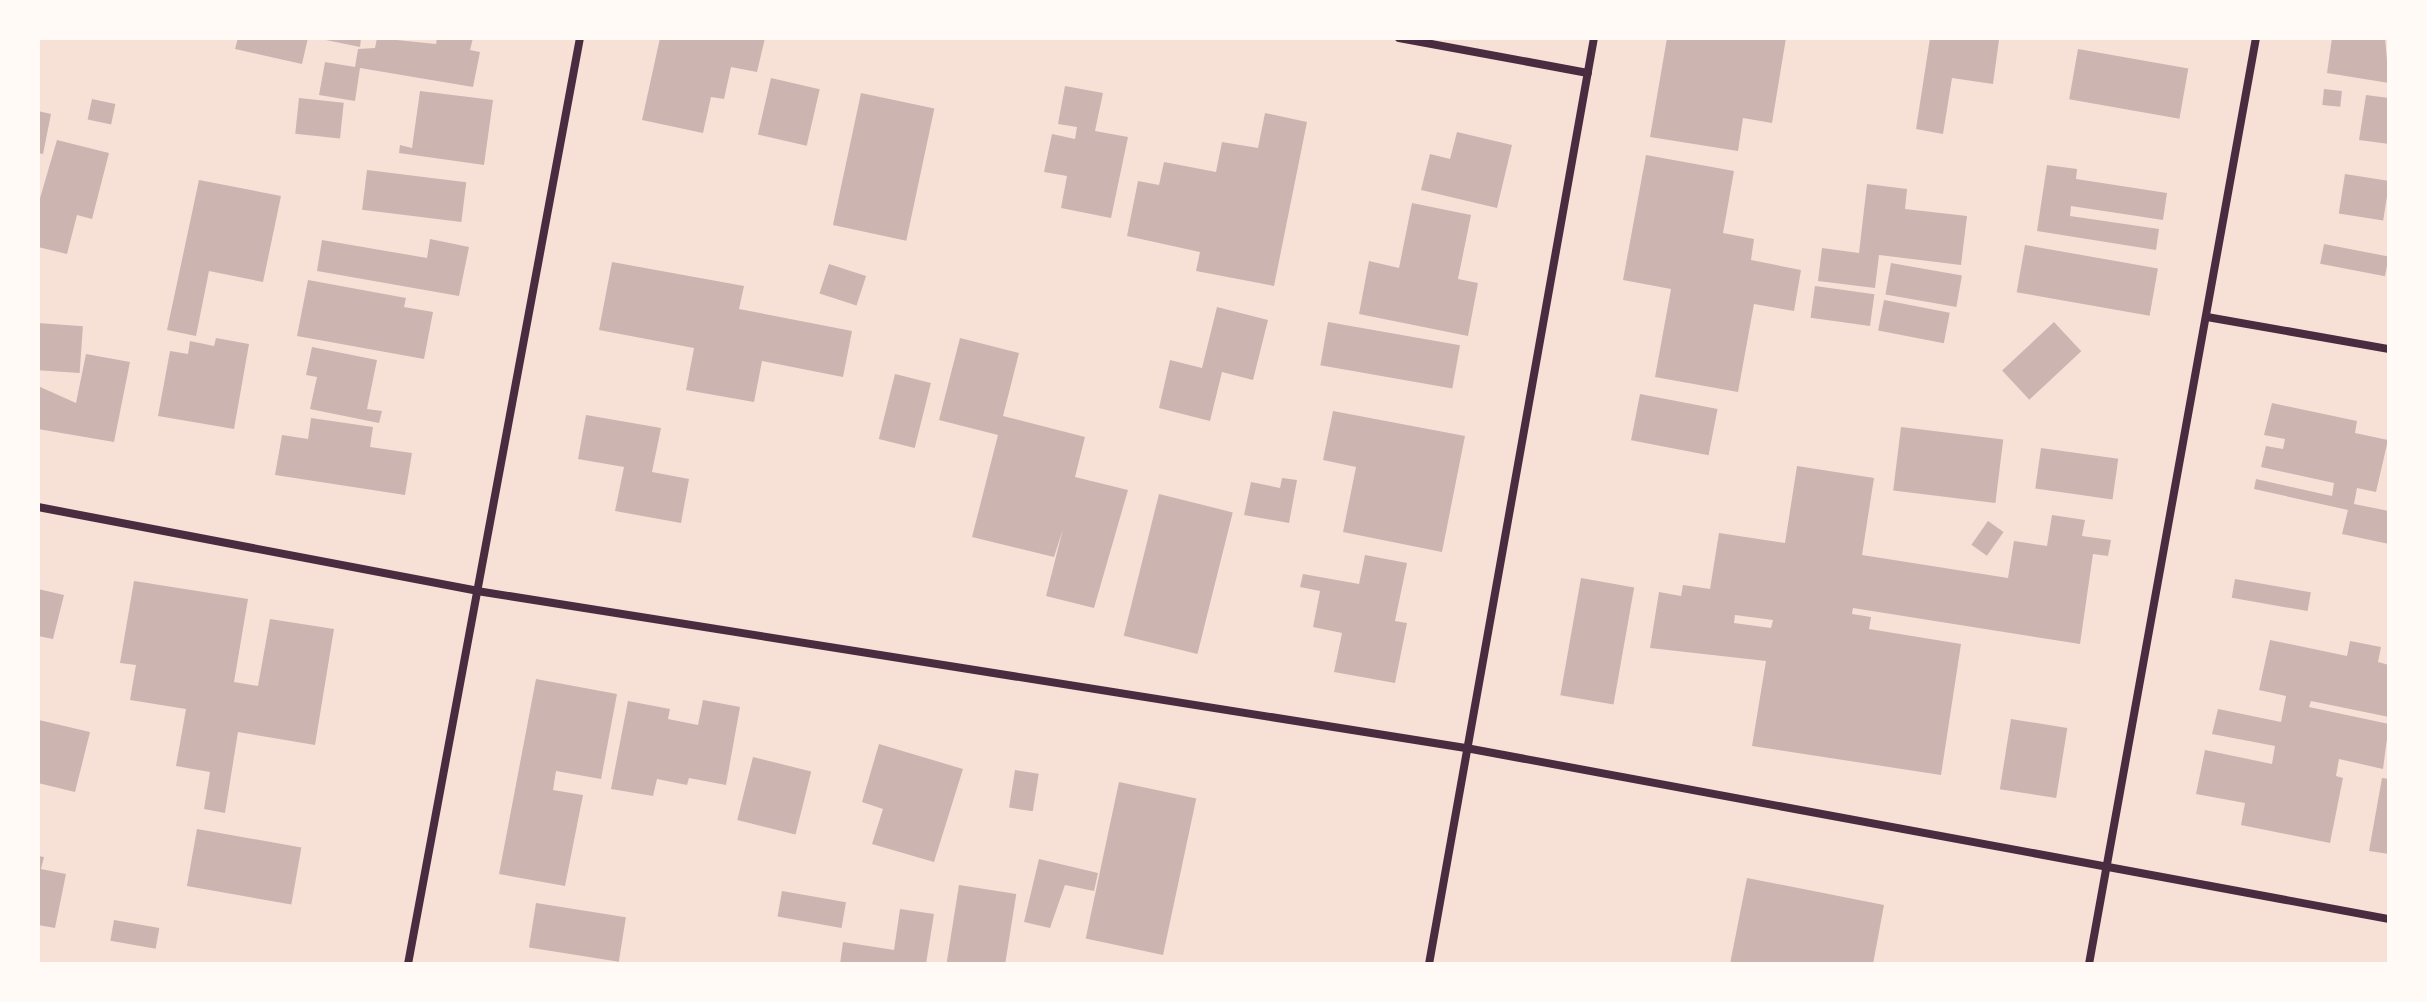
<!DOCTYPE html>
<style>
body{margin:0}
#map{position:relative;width:2427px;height:1002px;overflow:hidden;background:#f7e1d7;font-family:Bitter,serif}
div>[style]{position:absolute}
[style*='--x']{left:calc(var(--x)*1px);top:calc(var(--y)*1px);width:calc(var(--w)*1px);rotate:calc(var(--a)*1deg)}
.building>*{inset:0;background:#ccb4b1;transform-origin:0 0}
.minor>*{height:8px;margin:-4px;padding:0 4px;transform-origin:4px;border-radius:4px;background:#4a2c40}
span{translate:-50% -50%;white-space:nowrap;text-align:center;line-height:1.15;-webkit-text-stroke:6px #fffaf5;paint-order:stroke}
.frame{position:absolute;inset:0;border:40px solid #fffaf5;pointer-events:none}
</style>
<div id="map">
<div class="building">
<div style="clip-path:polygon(238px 38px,308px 38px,302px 64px,235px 49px)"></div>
<div style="clip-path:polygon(316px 38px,361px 38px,360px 47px)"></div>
<div style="clip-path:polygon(377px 38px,436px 44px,437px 38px,473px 38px,470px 50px,480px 52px,473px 87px,360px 68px,355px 101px,319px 95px,325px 62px,355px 67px,358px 49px,375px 48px)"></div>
<div style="clip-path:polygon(660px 38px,765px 38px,757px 72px,731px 67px,724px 99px,711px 97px,703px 133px,642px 120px)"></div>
<div style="clip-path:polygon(1667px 38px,1786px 38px,1772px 123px,1743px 118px,1738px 151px,1650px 137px)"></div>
<div style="clip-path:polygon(1930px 38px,1999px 40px,1993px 84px,1952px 78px,1943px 134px,1916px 129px)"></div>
<div style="clip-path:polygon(2332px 38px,2385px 38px,2389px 83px,2327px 73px)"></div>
<div style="left:2078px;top:49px;width:112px;height:51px;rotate:10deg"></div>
<div style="left:771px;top:78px;width:50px;height:58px;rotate:13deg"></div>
<div style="clip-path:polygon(1065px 86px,1103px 93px,1095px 131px,1128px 137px,1111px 218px,1061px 208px,1067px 176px,1044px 172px,1052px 134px,1075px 139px,1077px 127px,1058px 124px)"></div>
<div style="left:2324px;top:89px;width:18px;height:16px;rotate:6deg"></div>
<div style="clip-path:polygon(420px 91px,493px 100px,484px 165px,399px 153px,400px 145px,412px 148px)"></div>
<div style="left:861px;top:93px;width:75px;height:135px;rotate:12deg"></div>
<div style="clip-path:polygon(2366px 95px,2389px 98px,2389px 144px,2359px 140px)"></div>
<div style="left:299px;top:98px;width:45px;height:36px;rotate:6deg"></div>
<div style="left:92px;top:99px;width:24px;height:21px;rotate:12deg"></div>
<div style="clip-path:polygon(38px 111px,51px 114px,43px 154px,38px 153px)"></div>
<div style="clip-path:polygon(1265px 113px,1307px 122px,1274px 286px,1196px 271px,1200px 252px,1127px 236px,1138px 181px,1159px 185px,1164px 162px,1216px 172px,1222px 142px,1258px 148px)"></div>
<div style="clip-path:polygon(1457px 132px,1512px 145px,1497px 208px,1421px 190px,1430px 154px,1450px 159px)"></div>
<div style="clip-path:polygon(57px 140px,109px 153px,92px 219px,77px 215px,67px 254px,38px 247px,38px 205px)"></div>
<div style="clip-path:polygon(1646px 155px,1734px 171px,1723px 233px,1754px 239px,1751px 260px,1801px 270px,1794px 311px,1754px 304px,1738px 392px,1655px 377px,1671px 289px,1623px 280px)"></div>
<div style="clip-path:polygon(2047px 165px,2077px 169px,2076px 179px,2167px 193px,2163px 220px,2071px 206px,2070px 216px,2159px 229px,2156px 250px,2037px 231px)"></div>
<div style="left:367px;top:170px;width:100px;height:40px;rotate:7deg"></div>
<div style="left:2345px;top:174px;width:45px;height:40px;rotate:9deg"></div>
<div style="clip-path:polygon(199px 180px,281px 196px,263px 282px,209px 271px,196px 336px,167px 330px)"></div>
<div style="clip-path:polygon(1867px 184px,1907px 189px,1905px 209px,1967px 216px,1961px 265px,1879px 255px,1875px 288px,1818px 281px,1822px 248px,1859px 253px)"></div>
<div style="clip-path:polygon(1412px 203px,1471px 215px,1458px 279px,1478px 283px,1468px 336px,1359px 314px,1369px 261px,1399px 268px)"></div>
<div style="clip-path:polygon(430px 239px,469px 247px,459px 296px,317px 271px,322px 240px,427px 258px)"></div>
<div style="left:2324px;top:244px;width:66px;height:20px;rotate:11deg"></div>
<div style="left:2025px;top:245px;width:135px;height:48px;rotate:10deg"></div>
<div style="clip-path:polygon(612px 262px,744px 286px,739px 309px,852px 331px,843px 377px,762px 361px,754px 402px,686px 390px,694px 348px,599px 330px)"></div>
<div style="left:1891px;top:263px;width:72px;height:32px;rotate:10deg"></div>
<div style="left:829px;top:264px;width:39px;height:31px;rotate:18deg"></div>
<div style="clip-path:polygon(308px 280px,406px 298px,404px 307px,433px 312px,424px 359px,297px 336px)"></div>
<div style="left:1815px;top:286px;width:60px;height:32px;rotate:8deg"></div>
<div style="left:1884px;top:300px;width:67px;height:31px;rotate:11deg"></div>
<div style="clip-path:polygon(1217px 307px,1268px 320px,1253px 380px,1222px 372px,1210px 421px,1159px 408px,1170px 360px,1202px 368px)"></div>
<div style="left:1328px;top:322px;width:134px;height:44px;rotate:10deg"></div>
<div style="left:2054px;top:322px;width:40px;height:71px;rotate:47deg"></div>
<div style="left:38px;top:323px;width:45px;height:47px;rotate:4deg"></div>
<div style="clip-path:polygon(216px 338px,249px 344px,234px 429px,158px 416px,170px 351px,188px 354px,190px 341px,214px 346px)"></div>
<div style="clip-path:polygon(960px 338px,1019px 353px,1003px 416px,1085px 437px,1075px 477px,1128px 490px,1094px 608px,1046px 596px,1063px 529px,1054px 557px,972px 537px,998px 435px,939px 420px)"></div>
<div style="clip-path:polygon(312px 347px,377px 360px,367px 409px,382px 411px,379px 423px,310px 409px,317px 377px,306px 375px)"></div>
<div style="clip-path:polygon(86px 354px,130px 362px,114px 442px,38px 429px,38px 386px,76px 403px)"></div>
<div style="left:895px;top:374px;width:37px;height:67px;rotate:14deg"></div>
<div style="left:1640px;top:394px;width:79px;height:47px;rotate:11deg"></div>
<div style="clip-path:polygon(2272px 403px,2357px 421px,2355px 433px,2388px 440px,2376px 492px,2357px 488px,2354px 504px,2389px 511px,2389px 544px,2342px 534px,2348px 510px,2254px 489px,2256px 479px,2332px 496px,2334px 483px,2261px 467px,2266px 446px,2283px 449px,2285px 439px,2264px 435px)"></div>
<div style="clip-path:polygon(1333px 411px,1465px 436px,1442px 552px,1343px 532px,1356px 467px,1323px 460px)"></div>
<div style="clip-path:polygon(586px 415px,661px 428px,652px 472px,689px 479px,681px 523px,615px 511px,624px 467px,578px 459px)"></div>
<div style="clip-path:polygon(311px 418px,373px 427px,370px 447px,412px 453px,405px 495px,275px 475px,282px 435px,308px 439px)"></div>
<div style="left:1901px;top:427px;width:103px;height:64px;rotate:7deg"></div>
<div style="left:2041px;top:448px;width:78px;height:41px;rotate:8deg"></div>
<div style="clip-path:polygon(evenodd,1797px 466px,1874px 478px,1862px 555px,2008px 578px,2014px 541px,2047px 546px,2052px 515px,2085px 520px,2082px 536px,2111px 540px,2108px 556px,2093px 554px,2080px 644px,1853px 608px,1852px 614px,1871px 617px,1869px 629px,1961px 644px,1941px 775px,1752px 746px,1766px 661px,1650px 648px,1659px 592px,1681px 596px,1683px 585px,1710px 589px,1719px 533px,1785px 543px,1797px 466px,1735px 615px,1773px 620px,1771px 628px,1734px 623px,1735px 615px)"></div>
<div style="clip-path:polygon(1282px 478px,1297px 480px,1289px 523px,1244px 515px,1251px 482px,1280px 488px)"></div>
<div style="left:1159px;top:494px;width:76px;height:146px;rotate:14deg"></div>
<div style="left:1988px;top:521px;width:19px;height:29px;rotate:35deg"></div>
<div style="clip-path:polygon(1365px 555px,1407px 563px,1395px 621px,1407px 623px,1395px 683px,1334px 672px,1342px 633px,1313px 627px,1320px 591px,1300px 587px,1303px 574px,1359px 584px)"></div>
<div style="left:1581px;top:578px;width:54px;height:119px;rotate:10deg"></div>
<div style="left:2235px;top:579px;width:77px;height:19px;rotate:10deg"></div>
<div style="clip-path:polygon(134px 581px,248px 599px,234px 682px,258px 686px,270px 619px,334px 629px,315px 745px,238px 732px,225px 813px,204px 809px,210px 772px,176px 766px,186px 709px,130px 700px,136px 665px,120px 663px)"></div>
<div style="clip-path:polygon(38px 589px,64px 595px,53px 639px,38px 636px)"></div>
<div style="clip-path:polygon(2270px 640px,2347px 656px,2350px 641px,2381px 647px,2378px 662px,2389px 665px,2389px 717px,2311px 701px,2309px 707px,2389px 724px,2383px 769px,2339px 759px,2336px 776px,2343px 778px,2330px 843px,2241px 825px,2245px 803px,2196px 794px,2205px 750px,2272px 764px,2275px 746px,2212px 734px,2218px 709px,2281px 722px,2286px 696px,2259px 690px)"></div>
<div style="clip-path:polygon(536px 679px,617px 694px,601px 779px,556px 771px,553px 790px,583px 795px,565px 886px,499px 874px)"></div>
<div style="clip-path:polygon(703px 700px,740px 707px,726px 785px,689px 778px,687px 785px,657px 779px,653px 796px,611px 789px,628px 701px,670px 709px,668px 719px,698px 725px)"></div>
<div style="left:2011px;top:719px;width:57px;height:71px;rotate:9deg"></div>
<div style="clip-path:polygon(39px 720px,90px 732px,75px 792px,38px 783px)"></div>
<div style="clip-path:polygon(879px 744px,963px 769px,934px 862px,872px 844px,883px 809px,862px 802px)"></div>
<div style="left:753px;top:757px;width:60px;height:65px;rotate:14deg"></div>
<div style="left:1015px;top:770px;width:24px;height:38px;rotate:9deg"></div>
<div style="clip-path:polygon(2382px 778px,2389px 779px,2389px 854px,2369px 851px)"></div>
<div style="left:1119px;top:782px;width:79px;height:160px;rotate:12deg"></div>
<div style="left:197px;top:829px;width:106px;height:58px;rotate:10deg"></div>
<div style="clip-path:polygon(38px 856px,44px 857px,41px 869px,66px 874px,55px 928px,38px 925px)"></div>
<div style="clip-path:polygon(1039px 859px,1098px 873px,1094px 891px,1065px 885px,1050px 928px,1024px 922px)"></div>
<div style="clip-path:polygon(1747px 878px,1884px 905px,1873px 964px,1730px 964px)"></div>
<div style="left:959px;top:885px;width:58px;height:80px;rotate:9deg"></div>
<div style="left:782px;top:891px;width:65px;height:26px;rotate:10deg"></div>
<div style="left:536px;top:903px;width:91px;height:45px;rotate:9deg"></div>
<div style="clip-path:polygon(900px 909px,934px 914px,926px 964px,840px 964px,843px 942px,894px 950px)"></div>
<div style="left:114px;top:920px;width:46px;height:21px;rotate:10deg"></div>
</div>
<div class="minor">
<div style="--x:1399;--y:38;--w:192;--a:10.5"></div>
<div style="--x:2207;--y:317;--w:185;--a:10"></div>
<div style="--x:38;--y:507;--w:447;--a:10.8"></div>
<div style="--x:477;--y:591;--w:1001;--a:9.02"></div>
<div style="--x:1466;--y:748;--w:939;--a:10.5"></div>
<div style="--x:408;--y:964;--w:942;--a:-79.48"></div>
<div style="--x:1429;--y:964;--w:941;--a:-79.9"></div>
<div style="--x:2089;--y:964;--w:941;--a:-79.78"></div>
</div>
<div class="frame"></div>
</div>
